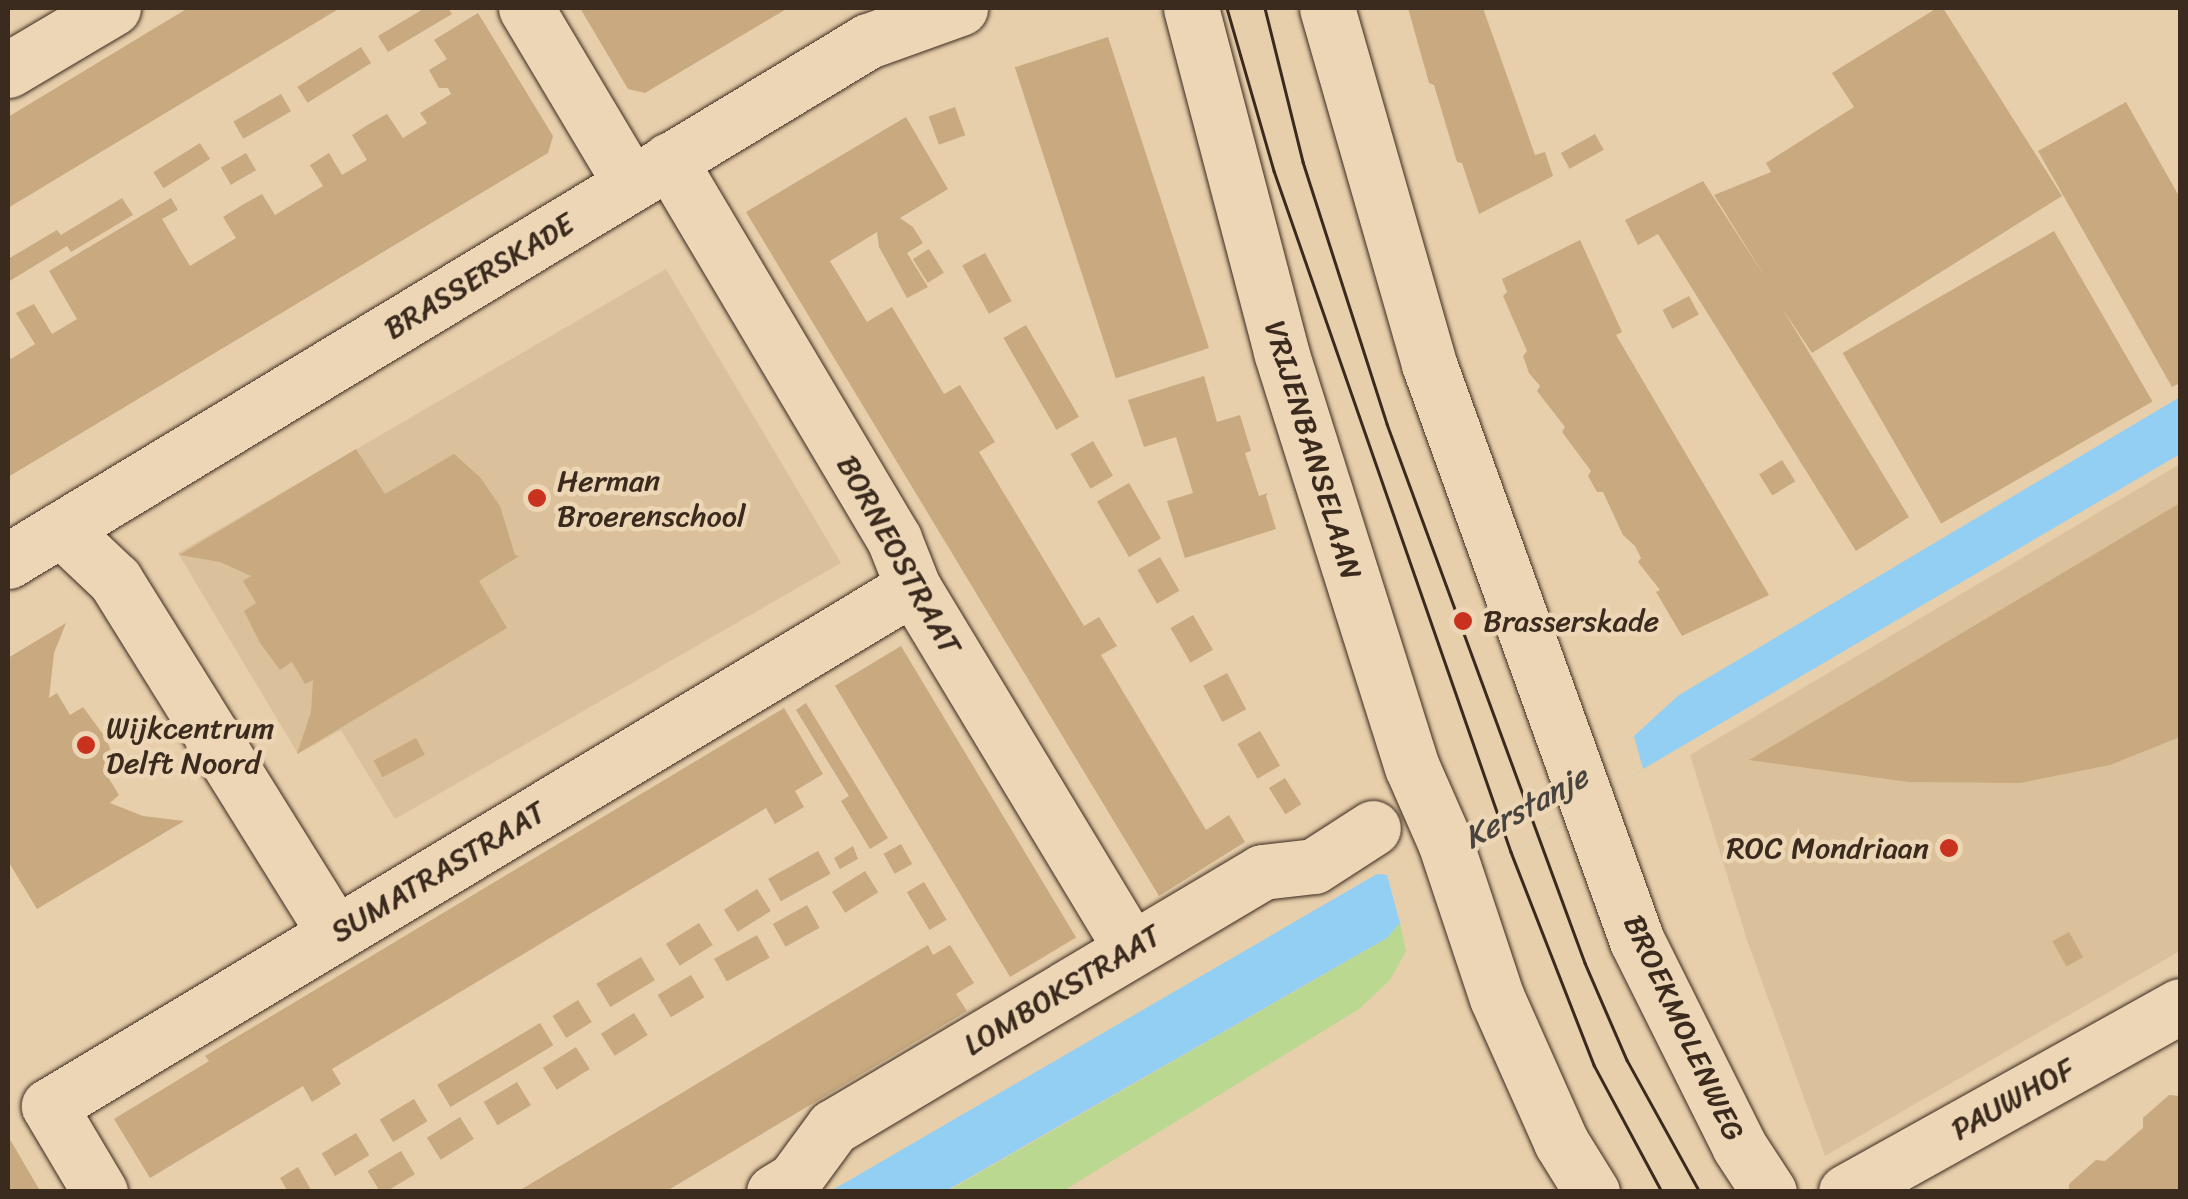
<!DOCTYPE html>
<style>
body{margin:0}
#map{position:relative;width:2188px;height:1199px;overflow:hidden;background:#e7cfab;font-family:Sriracha,sans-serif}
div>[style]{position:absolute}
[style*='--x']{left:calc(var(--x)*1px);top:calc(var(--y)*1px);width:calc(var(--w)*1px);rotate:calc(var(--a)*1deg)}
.built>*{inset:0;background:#dbc19b}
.green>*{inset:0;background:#bad890}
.water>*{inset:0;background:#93cef3}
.pier>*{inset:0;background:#e7cfab}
.building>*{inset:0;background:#c9a97f;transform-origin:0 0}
.roads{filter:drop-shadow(0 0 2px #3b2a1e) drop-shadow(0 0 2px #3b2a1e)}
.minor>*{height:55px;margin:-27.5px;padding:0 27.5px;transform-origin:27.5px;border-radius:27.5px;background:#ecd6b5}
.major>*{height:55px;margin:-27.5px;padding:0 27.5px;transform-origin:27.5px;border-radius:27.5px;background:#ecd6b5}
.tram>*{height:2.5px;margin:-1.25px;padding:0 1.25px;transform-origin:1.25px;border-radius:1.25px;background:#3b2a1e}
.dots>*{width:28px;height:28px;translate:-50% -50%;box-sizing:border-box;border:5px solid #ecd6b5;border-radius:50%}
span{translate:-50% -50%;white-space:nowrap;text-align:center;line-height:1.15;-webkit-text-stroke:9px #ecd6b5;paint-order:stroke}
.street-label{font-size:30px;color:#3b2a1e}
.poi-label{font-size:30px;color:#3b2a1e}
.left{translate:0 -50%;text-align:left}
.right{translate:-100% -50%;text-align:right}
.water-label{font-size:32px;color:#48433e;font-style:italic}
.frame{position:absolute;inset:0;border:10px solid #3b2a1e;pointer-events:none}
</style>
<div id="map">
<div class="built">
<div style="clip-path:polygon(666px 269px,841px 563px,395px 819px,341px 730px,298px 754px,178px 553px)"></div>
<div style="clip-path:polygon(2180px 464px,2180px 951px,1825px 1156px,1747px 940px,1690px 755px)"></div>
</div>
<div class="green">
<div style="clip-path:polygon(1400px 923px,1406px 951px,1390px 980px,1359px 1009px,1063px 1191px,946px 1192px,1387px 938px)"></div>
</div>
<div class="water">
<div style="clip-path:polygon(2180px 397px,2180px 454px,1643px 769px,1400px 923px,1387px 938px,946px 1191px,829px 1192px,1377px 874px,1387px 875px,1407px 864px,1634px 736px,1679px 695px)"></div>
</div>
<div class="pier">
<div style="clip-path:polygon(1634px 736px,1643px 769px,1400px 923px,1387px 875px)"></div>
</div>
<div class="building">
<div style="clip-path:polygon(188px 8px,340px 8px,8px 208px,8px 117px)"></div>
<div style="clip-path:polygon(425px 8px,448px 8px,452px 14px,388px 52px,378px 36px)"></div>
<div style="clip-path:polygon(580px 8px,788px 8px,645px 93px,628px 89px)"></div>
<div style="clip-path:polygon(1408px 8px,1483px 8px,1535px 155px,1545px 152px,1553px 176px,1479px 214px,1462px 163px,1457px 162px,1434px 85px,1429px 83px)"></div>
<div style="clip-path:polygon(1937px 8px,1943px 8px,2062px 196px,1812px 353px,1782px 308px,1909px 517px,1856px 551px,1658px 234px,1638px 245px,1625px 220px,1703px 181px,1767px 280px,1714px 195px,1771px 172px,1766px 163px,1854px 107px,1832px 73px)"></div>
<div style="clip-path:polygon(478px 13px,553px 136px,548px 153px,8px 477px,8px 354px,11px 359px,35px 344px,16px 313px,34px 304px,52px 334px,77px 319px,49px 271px,171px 198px,178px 210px,162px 219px,190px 266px,236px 238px,223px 217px,244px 204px,262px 194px,275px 215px,323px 186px,310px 165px,329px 153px,342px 175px,367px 160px,352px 135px,369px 124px,387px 114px,403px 138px,427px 123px,420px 113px,451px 94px,448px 88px,439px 88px,429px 70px,447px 59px,434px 40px)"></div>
<div style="left:1108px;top:37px;width:327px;height:98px;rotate:72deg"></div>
<div style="left:361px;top:47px;width:19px;height:75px;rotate:58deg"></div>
<div style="left:281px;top:94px;width:20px;height:55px;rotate:60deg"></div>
<div style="clip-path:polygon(2126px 102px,2180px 198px,2180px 383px,2172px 387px,2038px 151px)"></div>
<div style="left:955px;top:107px;width:30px;height:28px;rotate:70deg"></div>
<div style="clip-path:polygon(906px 117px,948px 189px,900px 218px,913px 227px,923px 243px,907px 253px,928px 287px,907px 298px,879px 247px,877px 232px,830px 261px,867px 322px,892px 307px,944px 394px,960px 385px,995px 442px,979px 452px,1084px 626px,1099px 617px,1117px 646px,1101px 655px,1206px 830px,1229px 815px,1245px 842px,1159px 896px,746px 212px)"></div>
<div style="left:1595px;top:134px;width:18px;height:39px;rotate:61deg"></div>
<div style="left:200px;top:143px;width:19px;height:55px;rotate:58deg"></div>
<div style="left:246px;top:153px;width:20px;height:29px;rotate:60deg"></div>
<div style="clip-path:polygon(122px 198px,133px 215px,71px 252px,67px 246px,8px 282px,8px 259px,57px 230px,61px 235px)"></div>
<div style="left:2054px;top:231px;width:197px;height:244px;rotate:60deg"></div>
<div style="clip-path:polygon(1580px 240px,1622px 332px,1616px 335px,1769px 595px,1682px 636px,1656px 592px,1660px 590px,1638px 562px,1641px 558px,1635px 546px,1623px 535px,1603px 492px,1597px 492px,1588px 476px,1591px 471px,1562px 432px,1565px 427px,1537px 391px,1540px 386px,1529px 373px,1523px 356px,1527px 351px,1503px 296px,1507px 292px,1502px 279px)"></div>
<div style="left:929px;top:249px;width:28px;height:19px;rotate:58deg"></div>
<div style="left:985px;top:253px;width:55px;height:26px;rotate:61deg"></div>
<div style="left:1689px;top:296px;width:21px;height:30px;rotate:62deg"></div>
<div style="left:1026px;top:325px;width:106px;height:26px;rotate:60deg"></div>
<div style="clip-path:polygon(1204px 376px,1217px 422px,1240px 415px,1251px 451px,1245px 453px,1259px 496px,1268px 493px,1266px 496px,1276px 529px,1185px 558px,1167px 501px,1193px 493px,1176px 437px,1144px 447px,1128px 400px)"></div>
<div style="left:1093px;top:441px;width:40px;height:26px;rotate:60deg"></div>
<div style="clip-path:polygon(356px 449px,385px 494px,454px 454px,480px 477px,500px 506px,515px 555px,519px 556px,479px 581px,507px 628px,297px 754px,311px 712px,313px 680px,305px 684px,292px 662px,280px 670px,260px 643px,244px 611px,256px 603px,243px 581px,251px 576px,220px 562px,179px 555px)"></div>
<div style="left:1782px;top:460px;width:25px;height:27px;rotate:58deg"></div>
<div style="left:1129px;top:483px;width:64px;height:37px;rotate:60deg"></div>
<div style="clip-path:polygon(2180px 503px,2180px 737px,2110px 765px,2020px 783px,1909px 782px,1749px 760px)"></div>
<div style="left:1160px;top:557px;width:39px;height:26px;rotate:60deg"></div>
<div style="left:1193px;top:615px;width:40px;height:26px;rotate:60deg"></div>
<div style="clip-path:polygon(66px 623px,54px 653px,49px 698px,57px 693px,70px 715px,83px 707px,105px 737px,118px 767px,106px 774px,119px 795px,110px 803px,143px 816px,184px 821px,37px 909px,8px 861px,8px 658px)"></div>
<div style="left:901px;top:646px;width:340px;height:77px;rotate:59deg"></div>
<div style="left:1227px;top:673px;width:41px;height:27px;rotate:62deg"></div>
<div style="clip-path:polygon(806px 703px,888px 838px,870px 849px,841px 801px,849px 796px,796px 710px)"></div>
<div style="clip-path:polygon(784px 708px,823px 774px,795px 791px,804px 807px,775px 824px,766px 808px,332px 1069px,341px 1084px,312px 1102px,303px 1086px,150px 1178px,114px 1119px,209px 1061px,205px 1056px)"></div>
<div style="left:1260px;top:731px;width:40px;height:26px;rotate:60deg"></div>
<div style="left:416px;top:738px;width:19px;height:48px;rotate:62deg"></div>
<div style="left:1285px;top:778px;width:31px;height:19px;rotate:58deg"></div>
<div style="left:901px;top:844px;width:23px;height:20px;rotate:61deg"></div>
<div style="clip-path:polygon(853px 846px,858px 859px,840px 869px,834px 858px)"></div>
<div style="left:818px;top:851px;width:26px;height:57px;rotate:61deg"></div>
<div style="left:865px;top:871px;width:25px;height:39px;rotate:58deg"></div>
<div style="left:924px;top:882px;width:44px;height:20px;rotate:59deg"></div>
<div style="left:757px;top:889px;width:26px;height:39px;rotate:58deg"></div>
<div style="left:807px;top:905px;width:26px;height:39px;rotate:61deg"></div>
<div style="left:699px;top:923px;width:26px;height:39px;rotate:58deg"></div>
<div style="left:2069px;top:932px;width:29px;height:19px;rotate:61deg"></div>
<div style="left:757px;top:935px;width:26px;height:49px;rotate:61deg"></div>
<div style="clip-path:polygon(928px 945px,933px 955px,950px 945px,974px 983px,956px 994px,967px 1011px,665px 1192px,517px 1192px)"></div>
<div style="left:641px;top:957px;width:27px;height:52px;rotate:59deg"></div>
<div style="left:691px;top:975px;width:26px;height:39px;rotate:59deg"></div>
<div style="left:578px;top:1000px;width:26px;height:30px;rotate:58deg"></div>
<div style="left:634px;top:1013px;width:26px;height:39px;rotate:58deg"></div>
<div style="left:540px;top:1023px;width:26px;height:120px;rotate:59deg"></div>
<div style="left:576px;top:1047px;width:26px;height:39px;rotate:58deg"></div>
<div style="left:517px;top:1082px;width:27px;height:39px;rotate:59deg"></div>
<div style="clip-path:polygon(2169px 1095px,2180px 1096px,2180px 1192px,2069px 1192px,2069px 1184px,2096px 1160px,2105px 1161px,2143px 1128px,2143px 1118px)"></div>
<div style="left:414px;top:1099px;width:26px;height:40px;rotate:59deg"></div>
<div style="left:460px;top:1117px;width:26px;height:39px;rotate:58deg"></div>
<div style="left:356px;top:1133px;width:26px;height:40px;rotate:59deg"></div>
<div style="clip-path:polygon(8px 1136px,36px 1184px,41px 1192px,8px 1192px)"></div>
<div style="left:401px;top:1151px;width:27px;height:39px;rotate:59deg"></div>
<div style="clip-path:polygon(298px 1167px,311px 1190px,309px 1192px,288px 1192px,280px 1178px)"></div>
</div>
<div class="roads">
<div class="minor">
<div style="--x:526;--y:8;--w:205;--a:59.2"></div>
<div style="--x:8;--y:70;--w:122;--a:-30.6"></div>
<div style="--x:669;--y:160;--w:441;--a:59.3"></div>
<div style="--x:894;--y:539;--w:52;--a:68.4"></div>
<div style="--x:913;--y:587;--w:423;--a:58.9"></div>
<div style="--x:61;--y:529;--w:74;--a:43.4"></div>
<div style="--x:115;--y:580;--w:417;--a:58.1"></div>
<div style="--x:8;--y:561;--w:1005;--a:-31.16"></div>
<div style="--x:868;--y:41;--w:98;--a:-19.7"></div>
<div style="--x:100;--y:1192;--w:100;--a:-120.7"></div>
<div style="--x:49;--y:1106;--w:1008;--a:-30.99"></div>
<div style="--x:774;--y:1192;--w:23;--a:-31"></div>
<div style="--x:794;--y:1180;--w:66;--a:-53.7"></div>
<div style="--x:833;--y:1127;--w:499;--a:-30.7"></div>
<div style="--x:1262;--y:872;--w:52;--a:-6.6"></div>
<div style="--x:1314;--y:866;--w:70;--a:-32.8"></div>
<div style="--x:1846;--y:1192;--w:382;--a:-29.1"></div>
</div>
<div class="major">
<div style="--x:1191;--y:8;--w:356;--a:75.3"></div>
<div style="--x:1281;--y:352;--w:435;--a:72.5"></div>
<div style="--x:1412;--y:767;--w:82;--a:66.3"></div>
<div style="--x:1445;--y:842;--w:164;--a:71.6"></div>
<div style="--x:1497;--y:998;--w:158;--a:66"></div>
<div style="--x:1561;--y:1142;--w:59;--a:58.2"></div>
<div style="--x:1327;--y:8;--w:370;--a:74"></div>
<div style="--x:1429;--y:364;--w:613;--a:70.18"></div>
<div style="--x:1637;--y:941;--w:229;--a:63.5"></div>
<div style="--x:1739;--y:1146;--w:55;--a:56.9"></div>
</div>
</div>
<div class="tram">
<div style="--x:1227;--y:8;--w:170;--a:73.9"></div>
<div style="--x:1274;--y:171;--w:721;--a:70.81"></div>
<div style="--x:1511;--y:852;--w:229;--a:68.7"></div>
<div style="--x:1594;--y:1065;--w:144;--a:61.8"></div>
<div style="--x:1265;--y:8;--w:159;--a:76.1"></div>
<div style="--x:1303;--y:162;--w:275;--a:72.2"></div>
<div style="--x:1387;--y:424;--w:574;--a:69.83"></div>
<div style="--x:1585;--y:963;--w:106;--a:66.6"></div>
<div style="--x:1627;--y:1060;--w:151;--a:61.1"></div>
</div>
<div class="dots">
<div style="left:537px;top:498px;background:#c8321e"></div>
<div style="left:1463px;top:621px;background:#c8321e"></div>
<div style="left:86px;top:745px;background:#c8321e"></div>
<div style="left:1949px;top:848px;background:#c8321e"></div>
</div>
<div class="street-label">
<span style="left:479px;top:276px;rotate:-31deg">BRASSERSKADE</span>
<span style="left:1313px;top:450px;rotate:73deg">VRIJENBANSELAAN</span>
<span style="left:899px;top:555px;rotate:61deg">BORNEOSTRAAT</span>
<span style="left:438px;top:872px;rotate:-31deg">SUMATRASTRAAT</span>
<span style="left:1062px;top:990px;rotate:-31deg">LOMBOKSTRAAT</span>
<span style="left:1684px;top:1028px;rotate:65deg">BROEKMOLENWEG</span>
<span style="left:2013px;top:1099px;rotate:-29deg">PAUWHOF</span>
</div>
<div class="poi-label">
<span class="left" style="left:557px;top:498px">Herman<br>Broerenschool</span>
<span class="left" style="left:1483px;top:621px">Brasserskade</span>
<span class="left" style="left:106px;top:745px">Wijkcentrum<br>Delft Noord</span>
<span class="right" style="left:1929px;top:848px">ROC Mondriaan</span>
</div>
<div class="water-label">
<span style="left:1526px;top:808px;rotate:-29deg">Kerstanje</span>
</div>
<div class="frame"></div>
</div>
